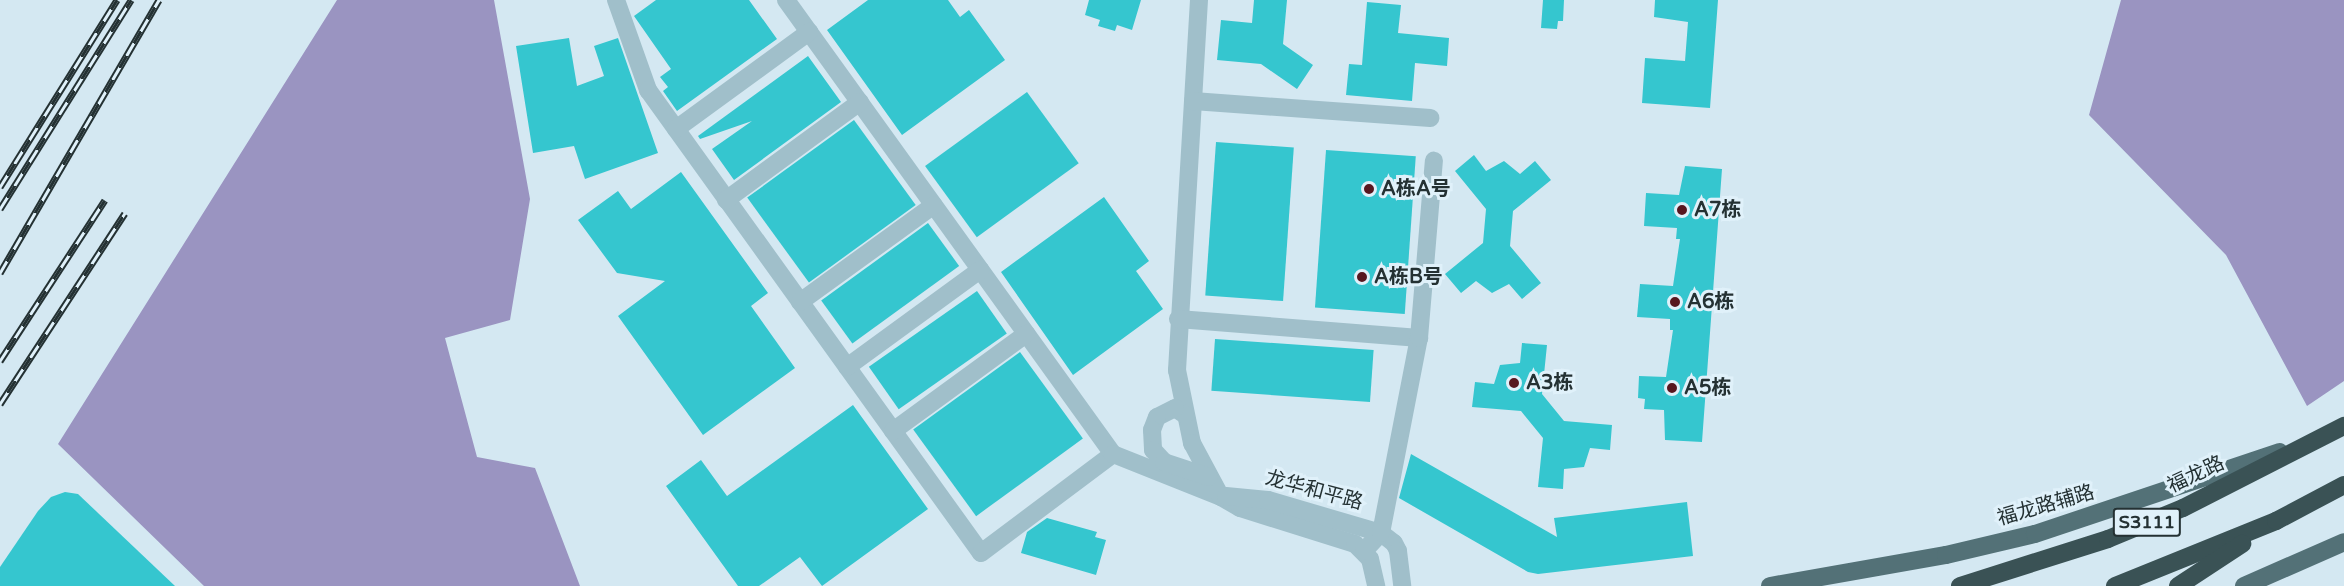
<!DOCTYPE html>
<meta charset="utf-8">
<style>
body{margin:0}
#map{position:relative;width:2344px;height:586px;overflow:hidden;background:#d4e8f2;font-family:"Varela Round","Noto Sans SC",sans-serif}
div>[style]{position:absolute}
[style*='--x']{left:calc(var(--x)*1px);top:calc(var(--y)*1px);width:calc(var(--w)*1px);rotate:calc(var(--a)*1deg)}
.green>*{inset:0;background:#9a94c1}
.building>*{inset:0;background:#35c6cf;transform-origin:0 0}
.minor>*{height:18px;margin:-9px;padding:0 9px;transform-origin:9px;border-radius:9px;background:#a0bfca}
.major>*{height:18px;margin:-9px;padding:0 9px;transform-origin:9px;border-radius:9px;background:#537177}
.highway>*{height:18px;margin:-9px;padding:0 9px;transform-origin:9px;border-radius:9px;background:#3a5255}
.rail>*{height:7px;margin-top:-3.5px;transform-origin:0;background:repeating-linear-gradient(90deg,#e0f1fa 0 14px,#243133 0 28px);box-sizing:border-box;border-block:2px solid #243133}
.dots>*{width:16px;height:16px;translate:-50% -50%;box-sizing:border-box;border:3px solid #e0f1fa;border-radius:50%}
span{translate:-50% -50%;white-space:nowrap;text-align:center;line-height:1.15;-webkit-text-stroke:6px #e0f1fa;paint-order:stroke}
.shield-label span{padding:2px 4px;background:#e0f1fa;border:2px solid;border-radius:4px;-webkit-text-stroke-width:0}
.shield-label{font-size:18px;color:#243133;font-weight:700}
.poi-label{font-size:20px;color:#243133;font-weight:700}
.left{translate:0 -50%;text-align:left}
.street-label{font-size:20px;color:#243133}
</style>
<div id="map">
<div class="green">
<div style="clip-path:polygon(337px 0,494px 0,530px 199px,510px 320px,445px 338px,477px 457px,535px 468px,580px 586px,204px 586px,58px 444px)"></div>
<div style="clip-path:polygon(2121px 0,2344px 0,2344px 381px,2307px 406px,2226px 255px,2089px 115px)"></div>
</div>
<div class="building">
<div style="clip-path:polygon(656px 0,749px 0,777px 39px,677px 111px,663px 91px,668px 87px,660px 77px,671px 69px,634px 16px)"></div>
<div style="clip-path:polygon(868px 0,948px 0,960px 17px,969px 10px,1005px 60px,902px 135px,827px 30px)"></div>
<div style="clip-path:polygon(1089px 0,1141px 0,1132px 30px,1117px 25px,1115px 31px,1098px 26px,1100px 20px,1085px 15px)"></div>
<div style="clip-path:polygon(1254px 0,1287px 0,1283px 44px,1313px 65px,1297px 89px,1261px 64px,1217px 60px,1221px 20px,1252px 23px)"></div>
<div style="clip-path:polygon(1543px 0,1564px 0,1563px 21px,1558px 21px,1557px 29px,1541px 28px)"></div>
<div style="clip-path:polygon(1655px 0,1718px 0,1710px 108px,1642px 103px,1645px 58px,1685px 61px,1688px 22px,1654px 17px)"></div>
<div style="clip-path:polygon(1367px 2px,1401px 5px,1398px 33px,1449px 38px,1447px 66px,1415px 63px,1412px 101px,1346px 95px,1349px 64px,1362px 65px)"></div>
<div style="clip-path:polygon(569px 38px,577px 86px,604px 76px,594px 46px,618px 38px,658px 153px,585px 179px,574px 146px,533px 153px,516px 46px)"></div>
<div style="clip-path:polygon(808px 56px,841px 102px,734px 180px,712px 149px,752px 121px,700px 139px,698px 136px)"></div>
<div style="left:1027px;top:92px;width:88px;height:126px;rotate:54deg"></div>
<div style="left:854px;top:120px;width:105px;height:132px;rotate:54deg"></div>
<div style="left:1216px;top:142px;width:78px;height:154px;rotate:4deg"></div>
<div style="left:1326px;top:150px;width:90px;height:158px;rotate:4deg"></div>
<div style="clip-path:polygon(1474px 155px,1486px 171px,1504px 161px,1520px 174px,1535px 161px,1551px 180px,1513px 211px,1510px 246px,1541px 283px,1522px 299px,1509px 284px,1492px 293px,1476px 281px,1461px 293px,1445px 274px,1483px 243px,1486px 209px,1455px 171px)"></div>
<div style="clip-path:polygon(1685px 166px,1722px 169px,1702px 442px,1665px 440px,1664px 410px,1644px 409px,1645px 399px,1638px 398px,1639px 376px,1666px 377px,1673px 330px,1670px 330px,1670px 319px,1637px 317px,1640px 284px,1673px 286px,1680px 239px,1676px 239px,1677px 228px,1644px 226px,1646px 193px,1679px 195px)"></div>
<div style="clip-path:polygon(681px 172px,768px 293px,751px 306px,795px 368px,703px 435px,618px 316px,665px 281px,617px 273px,578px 220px,618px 191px,631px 209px)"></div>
<div style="clip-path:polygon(1104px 197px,1149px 261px,1136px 271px,1163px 309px,1073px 375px,1001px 272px)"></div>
<div style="left:928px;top:223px;width:53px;height:132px;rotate:54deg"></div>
<div style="left:977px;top:291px;width:52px;height:132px;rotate:55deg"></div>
<div style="left:1215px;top:339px;width:159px;height:52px;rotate:4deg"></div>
<div style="clip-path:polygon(1522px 343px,1547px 345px,1542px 394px,1564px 421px,1612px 425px,1610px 450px,1590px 448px,1584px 467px,1564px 469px,1563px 489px,1538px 487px,1543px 438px,1521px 411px,1472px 407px,1475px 382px,1494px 384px,1500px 365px,1520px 363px)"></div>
<div style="left:1020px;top:352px;width:107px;height:132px;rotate:54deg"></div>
<div style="clip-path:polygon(853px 405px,928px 509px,822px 586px,800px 557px,759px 586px,738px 586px,666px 486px,701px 460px,727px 496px)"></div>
<div style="clip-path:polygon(1411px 454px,1557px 537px,1554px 518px,1687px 502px,1693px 556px,1538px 574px,1528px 572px,1399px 498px)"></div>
<div style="clip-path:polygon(65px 492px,78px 494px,175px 586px,0 586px,0 567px,38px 511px,51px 497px)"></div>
<div style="clip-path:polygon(1047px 518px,1097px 532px,1095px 537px,1106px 540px,1096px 575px,1021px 553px,1027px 532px)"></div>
</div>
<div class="minor">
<div style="--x:616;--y:0;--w:96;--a:70.4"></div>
<div style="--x:648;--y:90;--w:570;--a:54.28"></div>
<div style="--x:981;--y:553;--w:165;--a:-36.9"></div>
<div style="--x:786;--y:0;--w:560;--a:54.24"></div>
<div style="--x:1113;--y:454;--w:116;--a:21.7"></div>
<div style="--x:1221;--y:497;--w:22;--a:30"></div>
<div style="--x:1240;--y:508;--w:121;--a:17.4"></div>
<div style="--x:1355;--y:544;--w:21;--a:45"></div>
<div style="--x:1370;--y:559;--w:28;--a:77"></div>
<div style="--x:1199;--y:0;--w:371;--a:93.4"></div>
<div style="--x:1177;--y:370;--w:75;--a:78.4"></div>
<div style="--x:1192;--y:443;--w:61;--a:61.8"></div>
<div style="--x:1193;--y:101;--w:238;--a:4.1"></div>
<div style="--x:676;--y:129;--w:165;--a:-36.1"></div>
<div style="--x:726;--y:200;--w:166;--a:-36.2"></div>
<div style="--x:800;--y:302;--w:165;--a:-35.9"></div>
<div style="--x:1178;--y:319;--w:242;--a:4.5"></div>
<div style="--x:847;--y:367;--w:165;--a:-36.1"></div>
<div style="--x:1185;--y:415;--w:12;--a:-145"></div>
<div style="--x:1175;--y:408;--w:20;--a:153"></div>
<div style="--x:1157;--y:417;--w:14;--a:111"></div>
<div style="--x:1152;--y:430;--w:20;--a:87"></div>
<div style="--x:1153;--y:450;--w:16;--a:47"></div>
<div style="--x:1164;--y:462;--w:47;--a:18.4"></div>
<div style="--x:893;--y:431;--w:165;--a:-36.1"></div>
<div style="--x:1226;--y:496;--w:42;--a:5.4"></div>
<div style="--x:1268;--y:500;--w:118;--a:16.3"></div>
<div style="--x:1381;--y:533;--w:16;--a:38"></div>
<div style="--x:1394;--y:543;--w:9;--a:63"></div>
<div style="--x:1398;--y:551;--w:35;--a:83"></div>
<div style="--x:1364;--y:551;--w:25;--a:-47"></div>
<div style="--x:1381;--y:533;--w:199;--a:-79"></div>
<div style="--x:1419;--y:338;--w:178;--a:-85.2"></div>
</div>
<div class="major">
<div style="--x:1770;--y:586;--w:179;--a:-10"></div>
<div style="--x:1946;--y:555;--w:91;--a:-13.3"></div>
<div style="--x:2035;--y:534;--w:258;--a:-18.5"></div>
<div style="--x:2244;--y:586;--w:109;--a:-23.7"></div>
</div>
<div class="highway">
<div style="--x:1960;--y:586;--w:155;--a:-17.6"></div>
<div style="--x:2108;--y:539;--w:81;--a:-22.5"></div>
<div style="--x:2183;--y:508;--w:181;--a:-27"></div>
<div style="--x:2115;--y:586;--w:174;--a:-22"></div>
<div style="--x:2276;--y:521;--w:77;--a:-27.9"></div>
<div style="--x:2178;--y:586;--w:77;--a:-33.3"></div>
</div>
<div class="rail">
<div style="--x:0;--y:187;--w:221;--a:-58"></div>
<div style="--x:0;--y:209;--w:247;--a:-57.9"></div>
<div style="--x:0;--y:273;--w:316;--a:-59.8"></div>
<div style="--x:0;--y:361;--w:192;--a:-56.9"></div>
<div style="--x:0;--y:404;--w:228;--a:-56.8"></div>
</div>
<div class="dots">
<div style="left:1369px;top:189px;background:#57171f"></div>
<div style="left:1682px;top:210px;background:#57171f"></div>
<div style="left:1362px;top:277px;background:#57171f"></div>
<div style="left:1675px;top:302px;background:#57171f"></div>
<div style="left:1514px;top:383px;background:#57171f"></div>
<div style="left:1672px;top:388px;background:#57171f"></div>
</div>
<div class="shield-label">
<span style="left:2147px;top:522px">S3111</span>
</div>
<div class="poi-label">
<span class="left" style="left:1381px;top:189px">A栋A号</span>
<span class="left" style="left:1694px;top:210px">A7栋</span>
<span class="left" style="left:1374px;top:277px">A栋B号</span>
<span class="left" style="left:1687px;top:302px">A6栋</span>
<span class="left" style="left:1526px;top:383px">A3栋</span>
<span class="left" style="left:1684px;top:388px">A5栋</span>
</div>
<div class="street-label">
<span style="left:2196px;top:475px;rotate:-25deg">福龙路</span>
<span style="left:1314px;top:491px;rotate:15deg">龙华和平路</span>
<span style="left:2046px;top:506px;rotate:-16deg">福龙路辅路</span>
</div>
</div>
